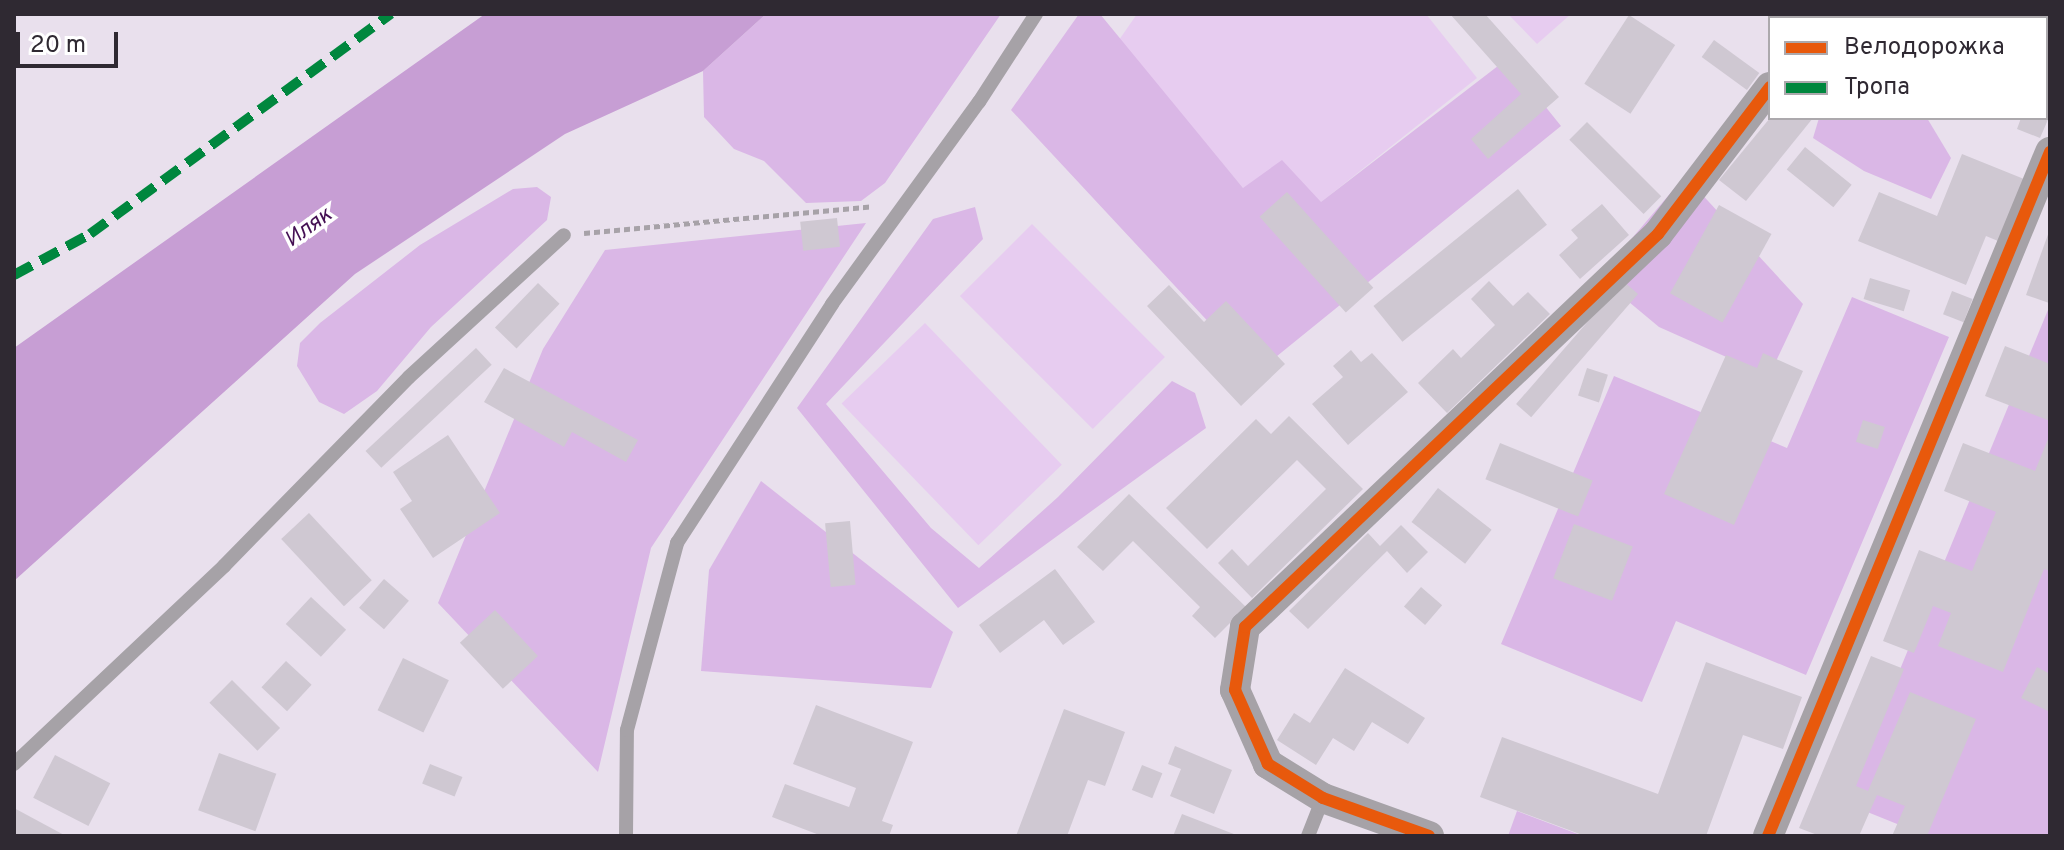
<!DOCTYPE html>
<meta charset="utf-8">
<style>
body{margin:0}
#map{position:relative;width:2064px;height:850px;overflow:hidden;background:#e9e0ed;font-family:Overpass,sans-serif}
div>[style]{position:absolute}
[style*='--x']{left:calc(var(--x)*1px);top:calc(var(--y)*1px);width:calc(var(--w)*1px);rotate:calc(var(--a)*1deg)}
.green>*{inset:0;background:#e7ccf0;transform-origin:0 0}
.forest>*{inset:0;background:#dab7e6}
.water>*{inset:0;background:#c79ed4}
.building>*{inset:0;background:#cfc8d2;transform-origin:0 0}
.path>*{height:5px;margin-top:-2.5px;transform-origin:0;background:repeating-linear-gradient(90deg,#a7a2a8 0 6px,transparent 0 10px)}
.lane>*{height:14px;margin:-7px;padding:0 7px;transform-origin:7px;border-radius:7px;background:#a6a2a7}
.street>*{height:30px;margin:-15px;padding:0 15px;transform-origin:15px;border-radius:15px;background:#a6a2a7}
.quiet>*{height:10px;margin-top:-5px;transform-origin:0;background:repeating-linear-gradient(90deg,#00873e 0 20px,transparent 0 30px)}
.cycleway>*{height:12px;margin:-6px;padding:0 6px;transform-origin:6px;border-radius:6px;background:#e8590c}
span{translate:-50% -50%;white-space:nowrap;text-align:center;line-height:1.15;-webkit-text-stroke:7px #fff;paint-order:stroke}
.water-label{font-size:22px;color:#441053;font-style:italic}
.frame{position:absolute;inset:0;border:16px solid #2f2932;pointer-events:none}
.legend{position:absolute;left:1768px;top:16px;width:280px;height:104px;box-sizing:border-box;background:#fff;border:2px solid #aca9ad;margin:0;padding:10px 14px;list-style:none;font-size:24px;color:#2f2932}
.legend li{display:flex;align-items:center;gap:16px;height:40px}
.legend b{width:40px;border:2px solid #aca9ad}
.scale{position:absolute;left:16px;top:32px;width:102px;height:36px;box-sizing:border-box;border:4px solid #2f2932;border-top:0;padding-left:10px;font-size:24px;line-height:28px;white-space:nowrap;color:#2f2932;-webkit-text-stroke:6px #fff;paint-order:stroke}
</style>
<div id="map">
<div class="green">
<div style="clip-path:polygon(1137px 14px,1426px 14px,1477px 78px,1320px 203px,1243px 188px,1119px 40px)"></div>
<div style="clip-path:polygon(1508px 14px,1571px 14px,1537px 44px)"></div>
<div style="left:1032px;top:224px;width:188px;height:102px;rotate:45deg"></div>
<div style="left:925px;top:323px;width:197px;height:116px;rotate:46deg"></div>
</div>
<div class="forest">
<div style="clip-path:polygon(766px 14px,1001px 14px,885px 183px,861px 201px,806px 203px,764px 161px,734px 149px,704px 117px,703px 71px)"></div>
<div style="clip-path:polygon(1079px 14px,1100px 14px,1243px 188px,1282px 160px,1321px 202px,1507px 59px,1561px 126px,1256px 373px,1011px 110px)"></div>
<div style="clip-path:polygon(1862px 14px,1963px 14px,1859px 18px)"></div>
<div style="clip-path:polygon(1819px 118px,1927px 118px,1951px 158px,1931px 199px,1864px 171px,1813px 138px)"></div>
<div style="clip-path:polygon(1685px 176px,1803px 304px,1769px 376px,1659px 327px,1599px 277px)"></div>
<div style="clip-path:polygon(537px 187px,551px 197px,547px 220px,431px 327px,377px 391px,344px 414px,319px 402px,297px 366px,300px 343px,320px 323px,420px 245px,513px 189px)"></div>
<div style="clip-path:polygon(975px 207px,983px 239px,826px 404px,931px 528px,979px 568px,1058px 497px,1172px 381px,1195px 393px,1206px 428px,958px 608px,797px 408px,933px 219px)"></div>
<div style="clip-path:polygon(866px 223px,651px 548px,598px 772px,438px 603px,543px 349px,605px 250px)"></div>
<div style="clip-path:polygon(1852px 297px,1949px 337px,1806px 675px,1676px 621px,1642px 702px,1501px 644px,1614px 376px,1787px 448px)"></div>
<div style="clip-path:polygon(2050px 305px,2050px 836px,1927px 836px,1845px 803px)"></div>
<div style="clip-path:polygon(761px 481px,953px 632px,931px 688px,701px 671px,709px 570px)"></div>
<div style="clip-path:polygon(1517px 811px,1583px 836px,1508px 836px)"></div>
</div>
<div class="water">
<div style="clip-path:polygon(485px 14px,766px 14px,703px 71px,565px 134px,355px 274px,14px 581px,14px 348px)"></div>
</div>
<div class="building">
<div style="clip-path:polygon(1450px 14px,1485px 14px,1559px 97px,1488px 159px,1471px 139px,1521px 94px)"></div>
<div style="clip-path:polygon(1980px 14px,2050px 14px,2050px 27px,2046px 36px,2046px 18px,1979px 18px)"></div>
<div style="left:1629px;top:15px;width:55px;height:82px;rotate:33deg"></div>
<div style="left:1714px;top:40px;width:56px;height:21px;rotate:36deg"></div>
<div style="clip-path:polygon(2050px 48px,2050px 115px,2040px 138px,2017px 129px,2021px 118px,2046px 118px)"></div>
<div style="clip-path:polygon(1770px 118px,1813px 118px,1746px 201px,1719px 180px)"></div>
<div style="left:1587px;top:122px;width:105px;height:25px;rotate:45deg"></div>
<div style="left:1805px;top:147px;width:60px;height:29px;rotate:39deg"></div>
<div style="clip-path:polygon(1962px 154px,2024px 179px,1998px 241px,1986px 236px,1966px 285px,1858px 241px,1879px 192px,1937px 216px)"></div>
<div style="left:1518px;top:189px;width:46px;height:186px;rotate:51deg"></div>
<div style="left:1287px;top:192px;width:129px;height:37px;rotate:48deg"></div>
<div style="clip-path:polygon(1602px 204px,1629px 235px,1580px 279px,1559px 255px,1578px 238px,1571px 230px)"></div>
<div style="left:1719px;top:205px;width:60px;height:101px;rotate:29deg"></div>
<div style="left:837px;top:218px;width:29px;height:37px;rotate:84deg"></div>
<div style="clip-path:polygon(2050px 229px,2050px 301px,2049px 303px,2026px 295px)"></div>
<div style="left:1870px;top:278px;width:42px;height:22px;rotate:17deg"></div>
<div style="clip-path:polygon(1489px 281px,1513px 306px,1528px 292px,1550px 314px,1447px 413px,1418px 383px,1453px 349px,1461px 358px,1495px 325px,1471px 299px)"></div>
<div style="left:1623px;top:281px;width:20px;height:163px;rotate:41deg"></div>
<div style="left:538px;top:283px;width:30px;height:62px;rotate:44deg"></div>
<div style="clip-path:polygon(1169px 285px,1204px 322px,1226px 301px,1285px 364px,1241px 406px,1147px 306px)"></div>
<div style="left:1952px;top:291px;width:22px;height:25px;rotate:21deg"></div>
<div style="clip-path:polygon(2005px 346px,2050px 364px,2050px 421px,1985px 396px)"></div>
<div style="left:476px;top:348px;width:23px;height:151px;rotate:47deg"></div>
<div style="clip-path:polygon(1351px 350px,1361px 362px,1372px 353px,1408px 392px,1348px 445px,1312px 404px,1343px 377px,1333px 366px)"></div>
<div style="clip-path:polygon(1763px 353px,1803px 371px,1734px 525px,1664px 494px,1726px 355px,1757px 368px)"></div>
<div style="clip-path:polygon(504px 368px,638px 440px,626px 462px,572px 432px,564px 447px,484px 402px)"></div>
<div style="left:1587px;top:368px;width:22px;height:29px;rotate:18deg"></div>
<div style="clip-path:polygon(1289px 416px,1363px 489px,1252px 598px,1218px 563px,1232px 549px,1248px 566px,1326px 489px,1297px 460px,1207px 549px,1166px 508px,1256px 419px,1271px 434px)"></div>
<div style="left:1863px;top:420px;width:23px;height:23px;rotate:18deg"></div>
<div style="clip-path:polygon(2050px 434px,2050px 571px,2044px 569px,2003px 672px,1938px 646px,1951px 613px,1933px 606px,1914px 653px,1883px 641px,1919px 550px,1972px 571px,1996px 512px,1944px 491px,1963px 443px,2035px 471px)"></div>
<div style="clip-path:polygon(448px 435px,500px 513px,433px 558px,400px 509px,412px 501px,393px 472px)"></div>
<div style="left:1500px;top:443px;width:100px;height:39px;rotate:22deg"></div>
<div style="left:1438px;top:488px;width:68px;height:43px;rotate:38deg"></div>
<div style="clip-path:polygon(1129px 494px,1246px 607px,1215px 638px,1192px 616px,1200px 607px,1133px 541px,1103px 571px,1077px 547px)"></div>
<div style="left:309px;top:513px;width:92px;height:38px;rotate:47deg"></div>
<div style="left:850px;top:521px;width:64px;height:25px;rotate:85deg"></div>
<div style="left:1574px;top:524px;width:63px;height:58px;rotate:21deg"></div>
<div style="clip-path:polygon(1401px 525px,1428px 552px,1407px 573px,1387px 551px,1308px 629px,1289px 611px,1368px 533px,1380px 546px)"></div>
<div style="clip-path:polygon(1055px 569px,1095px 622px,1063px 645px,1044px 620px,1000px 653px,979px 625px)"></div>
<div style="left:384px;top:579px;width:33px;height:38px;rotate:41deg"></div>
<div style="left:1421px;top:587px;width:28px;height:26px;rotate:41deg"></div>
<div style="left:311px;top:597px;width:48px;height:37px;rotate:43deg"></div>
<div style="left:495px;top:610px;width:63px;height:48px;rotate:47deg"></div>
<div style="clip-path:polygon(1871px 656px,1904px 669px,1856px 786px,1868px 791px,1910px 692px,1976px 719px,1927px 836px,1892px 836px,1905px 806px,1877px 795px,1859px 836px,1820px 836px,1799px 828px)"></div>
<div style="left:403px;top:658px;width:51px;height:58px;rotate:26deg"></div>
<div style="left:286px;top:661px;width:35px;height:36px;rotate:43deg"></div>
<div style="clip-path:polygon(1706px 662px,1802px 697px,1783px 749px,1743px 735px,1706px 836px,1585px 836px,1480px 797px,1502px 737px,1658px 794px)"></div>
<div style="clip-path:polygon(2037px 667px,2050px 674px,2050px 712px,2021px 698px)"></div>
<div style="clip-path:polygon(1345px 668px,1425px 718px,1408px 744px,1372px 722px,1354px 751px,1333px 738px,1316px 765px,1277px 740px,1294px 713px,1310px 723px)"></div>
<div style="left:232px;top:680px;width:68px;height:32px;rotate:45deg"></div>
<div style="clip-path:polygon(816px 705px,913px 742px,882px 821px,893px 825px,889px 836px,822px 836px,772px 817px,785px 784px,849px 807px,856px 788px,793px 764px)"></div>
<div style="clip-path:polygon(1064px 709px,1125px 732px,1105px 786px,1088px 780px,1067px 836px,1016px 836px)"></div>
<div style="clip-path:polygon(1175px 746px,1232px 770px,1214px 814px,1170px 796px,1181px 769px,1168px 764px)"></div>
<div style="left:219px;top:753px;width:61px;height:61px;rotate:20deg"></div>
<div style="left:55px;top:755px;width:62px;height:48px;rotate:27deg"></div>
<div style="left:430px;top:764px;width:35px;height:21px;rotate:22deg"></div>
<div style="left:1142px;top:765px;width:22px;height:27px;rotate:22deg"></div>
<div style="clip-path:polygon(14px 808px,66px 836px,14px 836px)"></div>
<div style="clip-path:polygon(1182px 814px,1239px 836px,1173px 836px)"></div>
</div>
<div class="path">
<div style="--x:584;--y:233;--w:290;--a:-5.3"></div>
</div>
<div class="lane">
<div style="--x:14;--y:764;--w:289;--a:-43.3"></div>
<div style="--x:224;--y:566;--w:264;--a:-45.6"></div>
<div style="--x:409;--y:377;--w:210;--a:-42.5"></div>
<div style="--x:626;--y:836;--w:106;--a:-89.5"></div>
<div style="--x:627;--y:730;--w:194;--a:-75"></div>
<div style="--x:677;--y:543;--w:285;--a:-57"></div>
<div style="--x:832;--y:304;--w:250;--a:-54"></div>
<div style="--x:979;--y:102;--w:105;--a:-57.1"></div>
<div style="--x:1308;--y:836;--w:41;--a:-68.5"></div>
</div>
<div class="street">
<div style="--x:1822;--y:18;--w:5;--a:-53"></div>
<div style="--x:1429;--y:836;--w:113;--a:-160.3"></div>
<div style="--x:1323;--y:798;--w:65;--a:-148.3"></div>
<div style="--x:1268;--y:764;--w:81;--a:-114"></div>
<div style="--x:1235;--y:690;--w:64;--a:-81"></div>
<div style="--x:1245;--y:627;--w:570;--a:-43.58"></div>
<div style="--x:1658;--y:234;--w:185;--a:-52.7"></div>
<div style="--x:1768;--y:836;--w:740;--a:-67.59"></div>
</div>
<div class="quiet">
<div style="--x:14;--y:275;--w:86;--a:-28.3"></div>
<div style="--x:90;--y:234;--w:373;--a:-36.2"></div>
</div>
<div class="cycleway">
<div style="--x:1429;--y:836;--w:113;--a:-160.3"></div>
<div style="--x:1323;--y:798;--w:65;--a:-148.3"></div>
<div style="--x:1268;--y:764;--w:81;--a:-114"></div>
<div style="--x:1235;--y:690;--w:64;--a:-81"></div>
<div style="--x:1245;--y:627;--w:570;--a:-43.58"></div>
<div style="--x:1658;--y:234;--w:185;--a:-52.7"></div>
<div style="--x:1768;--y:836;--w:740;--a:-67.59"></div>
</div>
<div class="water-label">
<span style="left:309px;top:228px;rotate:-36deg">Иляк</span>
</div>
<div class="frame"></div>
<ul class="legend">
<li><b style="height:10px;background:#e8590c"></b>Велодорожка</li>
<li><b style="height:10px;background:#00873e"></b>Тропа</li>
</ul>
<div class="scale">20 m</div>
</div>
